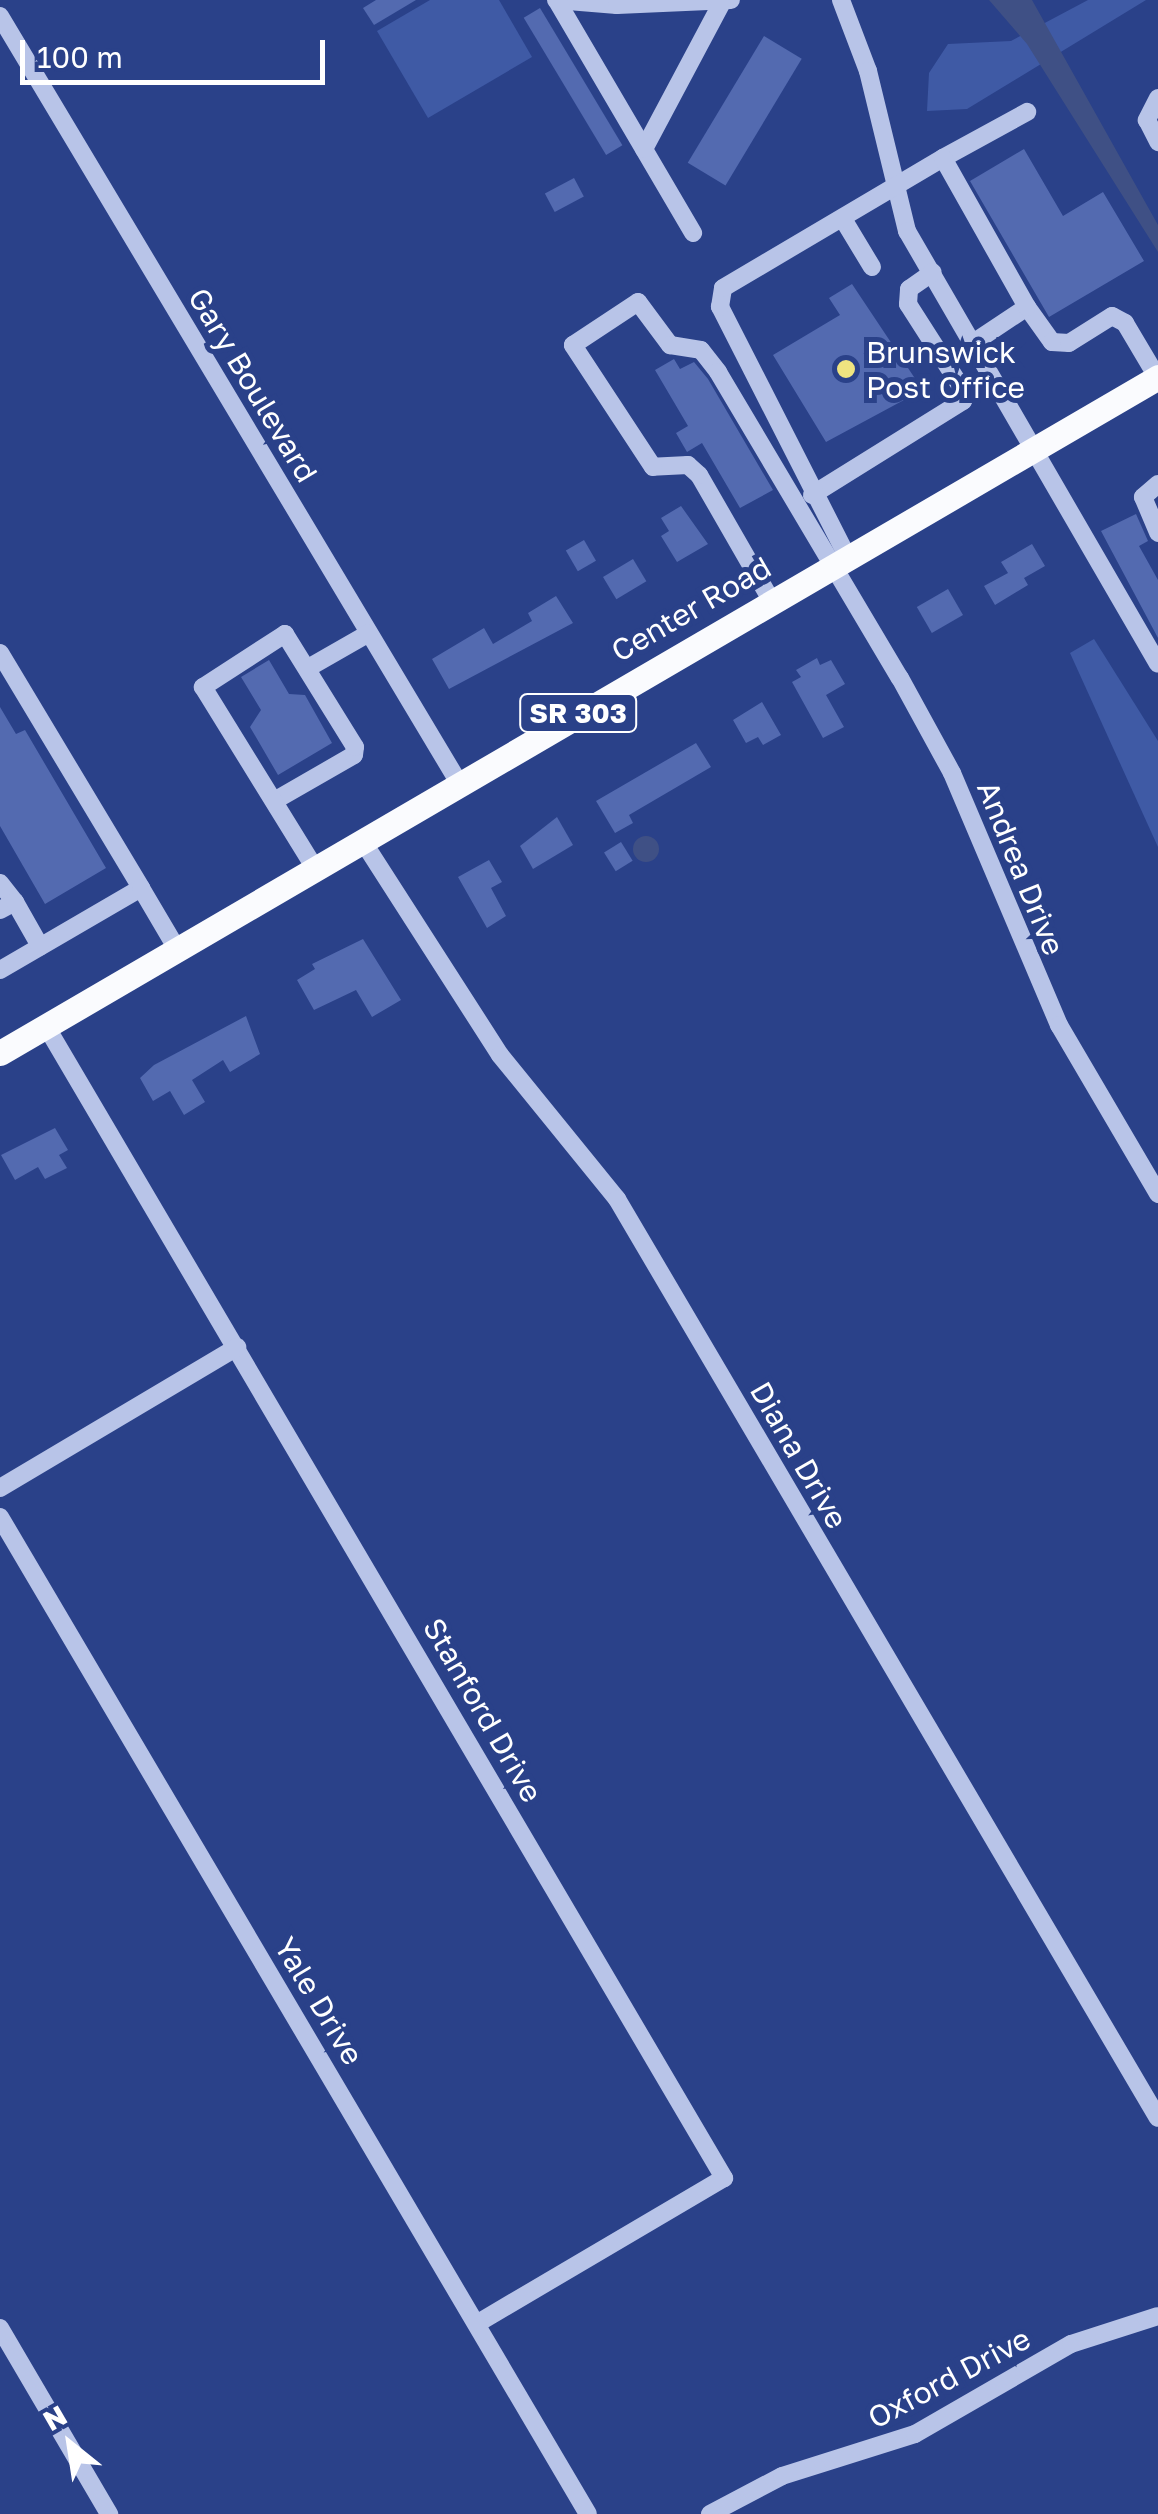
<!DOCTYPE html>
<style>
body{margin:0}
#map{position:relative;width:1158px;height:2514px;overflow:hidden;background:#2a4189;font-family:"Golos Text",sans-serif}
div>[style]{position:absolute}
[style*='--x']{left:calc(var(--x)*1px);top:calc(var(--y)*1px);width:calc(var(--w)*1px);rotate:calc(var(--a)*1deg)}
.green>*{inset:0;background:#3f5aa5}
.water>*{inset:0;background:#3f5085}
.round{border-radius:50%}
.building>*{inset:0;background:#536ab0;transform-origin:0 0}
.minor>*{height:18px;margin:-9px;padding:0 9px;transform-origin:9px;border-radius:9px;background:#b8c4e8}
.major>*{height:25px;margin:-12.5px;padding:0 12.5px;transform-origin:12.5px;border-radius:12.5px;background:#fafbfe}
.dots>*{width:28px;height:28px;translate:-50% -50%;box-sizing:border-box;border:5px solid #2a4189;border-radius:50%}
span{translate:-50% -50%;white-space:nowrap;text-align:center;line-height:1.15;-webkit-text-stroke:10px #2a4189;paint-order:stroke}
.shield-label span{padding:2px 8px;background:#2a4189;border:2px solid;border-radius:8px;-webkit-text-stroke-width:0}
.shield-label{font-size:28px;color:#fff;font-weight:700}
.poi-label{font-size:30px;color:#fff}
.left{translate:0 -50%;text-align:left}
.street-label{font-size:30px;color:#fff}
.north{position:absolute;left:20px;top:2394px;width:100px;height:100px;-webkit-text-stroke:8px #2a4189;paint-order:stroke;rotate:330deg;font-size:28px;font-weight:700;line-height:40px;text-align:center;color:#fff}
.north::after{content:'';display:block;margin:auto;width:35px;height:45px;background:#fff;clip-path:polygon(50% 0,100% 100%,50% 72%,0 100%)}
.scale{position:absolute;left:20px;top:40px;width:305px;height:45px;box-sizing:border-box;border:5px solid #fff;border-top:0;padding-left:12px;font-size:30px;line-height:35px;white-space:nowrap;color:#fff;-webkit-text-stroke:8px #2a4189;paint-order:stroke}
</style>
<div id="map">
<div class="green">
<div style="clip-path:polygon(430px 0,499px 0,532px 57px,428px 118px,377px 31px)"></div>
<div style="clip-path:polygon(1088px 0,1146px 0,967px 109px,927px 111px,929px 73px,948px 44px,1011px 41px)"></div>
<div style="clip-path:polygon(1094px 639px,1158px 741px,1158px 847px,1070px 653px)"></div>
</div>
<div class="water">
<div style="clip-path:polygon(989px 0,1032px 0,1158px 225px,1158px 252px,1027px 44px)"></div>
<div class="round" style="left:633px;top:836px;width:26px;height:26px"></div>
</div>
<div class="building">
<div style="clip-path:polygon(376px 0,416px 0,374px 25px,363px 8px)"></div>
<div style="left:540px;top:8px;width:160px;height:19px;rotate:59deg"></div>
<div style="left:764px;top:36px;width:44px;height:148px;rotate:31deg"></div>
<div style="clip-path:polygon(1024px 149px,1063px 216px,1103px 192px,1144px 261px,1049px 317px,970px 181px)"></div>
<div style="left:574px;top:178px;width:21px;height:33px;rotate:62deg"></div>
<div style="clip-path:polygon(852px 284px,918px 383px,900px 394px,904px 400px,826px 442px,773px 355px,840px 315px,829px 298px)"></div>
<div style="clip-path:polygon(674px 359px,680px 369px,694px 362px,708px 379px,773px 490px,740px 508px,702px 443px,687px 452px,676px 433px,688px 426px,655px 370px)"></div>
<div style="clip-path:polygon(681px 506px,708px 544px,677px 562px,661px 536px,669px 531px,661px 518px)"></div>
<div style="clip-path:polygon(1136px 514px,1148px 541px,1139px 546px,1158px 580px,1158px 638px,1101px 531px)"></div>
<div style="left:584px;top:540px;width:24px;height:21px;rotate:60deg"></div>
<div style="clip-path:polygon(1032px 544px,1045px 566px,1024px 578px,1028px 585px,995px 605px,984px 586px,1008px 573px,1001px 562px)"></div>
<div style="left:633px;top:559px;width:26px;height:35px;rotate:59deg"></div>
<div style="left:948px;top:589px;width:30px;height:36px;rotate:60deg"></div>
<div style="clip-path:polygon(556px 596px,573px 623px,449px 689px,432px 659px,484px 628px,493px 644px,532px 621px,528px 613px)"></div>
<div style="clip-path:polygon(817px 658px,820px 665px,831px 660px,845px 684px,826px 695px,844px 727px,823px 738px,792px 682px,801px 677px,796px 670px)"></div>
<div style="clip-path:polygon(269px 660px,289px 694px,305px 695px,332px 743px,278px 775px,250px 727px,261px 710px,241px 677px)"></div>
<div style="clip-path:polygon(762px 702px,781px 735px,763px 745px,758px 737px,746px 743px,733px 720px)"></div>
<div style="clip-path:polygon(0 707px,16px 734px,25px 730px,106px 868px,45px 904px,0 826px)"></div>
<div style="clip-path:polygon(696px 743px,711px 767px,629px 815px,633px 823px,615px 833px,596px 801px)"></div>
<div style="clip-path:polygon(557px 817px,573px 845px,533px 869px,520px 846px)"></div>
<div style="left:621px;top:842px;width:22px;height:20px;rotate:58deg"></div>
<div style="clip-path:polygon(489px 860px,502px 882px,491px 888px,506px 916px,487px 928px,458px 877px)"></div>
<div style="clip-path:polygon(363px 939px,401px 1000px,372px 1017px,356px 990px,314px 1010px,297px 980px,315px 969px,312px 964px)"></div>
<div style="clip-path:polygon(246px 1016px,260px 1054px,230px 1072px,223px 1060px,192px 1080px,205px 1102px,184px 1115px,170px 1091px,153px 1101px,140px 1078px,154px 1065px)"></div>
<div style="clip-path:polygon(55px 1128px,68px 1150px,59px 1155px,67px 1168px,45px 1179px,38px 1167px,15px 1180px,1px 1155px)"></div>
</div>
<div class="minor">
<div style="--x:556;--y:0;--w:61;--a:4.7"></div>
<div style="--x:617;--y:5;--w:114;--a:-2.5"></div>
<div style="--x:841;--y:0;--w:76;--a:69.2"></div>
<div style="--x:868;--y:71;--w:165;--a:76.3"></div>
<div style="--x:907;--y:231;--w:500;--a:59.9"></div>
<div style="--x:557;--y:1;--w:269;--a:59.6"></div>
<div style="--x:0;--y:16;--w:894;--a:59.1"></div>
<div style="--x:1158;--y:98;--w:25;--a:117"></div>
<div style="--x:1147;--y:120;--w:25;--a:63"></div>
<div style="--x:644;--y:149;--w:166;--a:-62"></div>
<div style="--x:943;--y:158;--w:96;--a:-28.7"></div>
<div style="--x:843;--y:219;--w:56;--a:58.9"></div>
<div style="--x:973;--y:343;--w:65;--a:-33.7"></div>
<div style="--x:1027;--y:307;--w:43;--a:54.5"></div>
<div style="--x:1052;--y:342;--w:17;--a:3"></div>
<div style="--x:1069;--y:343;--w:51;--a:-32.1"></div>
<div style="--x:1112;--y:316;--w:15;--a:28"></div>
<div style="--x:1125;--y:323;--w:63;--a:59.3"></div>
<div style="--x:1158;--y:484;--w:20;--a:139"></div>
<div style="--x:1143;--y:497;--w:39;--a:67"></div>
<div style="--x:812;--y:495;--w:178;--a:-31.9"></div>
<div style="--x:963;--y:401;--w:11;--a:-90"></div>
<div style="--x:963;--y:390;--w:102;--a:-122.6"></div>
<div style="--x:908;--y:304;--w:15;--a:-86"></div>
<div style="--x:909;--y:289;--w:29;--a:-35"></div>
<div style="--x:847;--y:556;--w:280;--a:-117"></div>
<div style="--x:720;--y:307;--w:19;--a:-81"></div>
<div style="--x:723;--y:288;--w:256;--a:-30.6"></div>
<div style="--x:943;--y:158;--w:171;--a:60.6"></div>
<div style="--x:771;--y:600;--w:144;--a:-119.9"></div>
<div style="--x:699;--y:475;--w:15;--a:-138"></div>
<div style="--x:688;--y:465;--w:35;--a:177"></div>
<div style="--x:653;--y:467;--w:146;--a:-123.3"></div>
<div style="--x:573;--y:345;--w:78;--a:-33.5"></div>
<div style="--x:638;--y:302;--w:54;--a:53.3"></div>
<div style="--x:670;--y:345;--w:31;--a:9"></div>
<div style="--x:701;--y:350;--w:28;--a:52"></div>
<div style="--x:718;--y:372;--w:356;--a:59.3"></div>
<div style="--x:900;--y:678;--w:108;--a:61.3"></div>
<div style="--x:952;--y:773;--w:274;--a:67"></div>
<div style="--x:1059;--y:1025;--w:196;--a:59.6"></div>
<div style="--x:0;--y:653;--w:274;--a:59"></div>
<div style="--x:141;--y:888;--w:163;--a:149.8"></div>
<div style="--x:308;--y:668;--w:70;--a:-29.8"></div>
<div style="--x:274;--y:801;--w:92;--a:-29.9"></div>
<div style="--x:354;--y:755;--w:8;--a:-83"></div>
<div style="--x:355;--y:747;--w:133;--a:-121.8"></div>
<div style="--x:285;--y:634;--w:98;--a:147.1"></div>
<div style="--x:203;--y:687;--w:213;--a:58.3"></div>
<div style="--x:362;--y:840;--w:255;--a:57.3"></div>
<div style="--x:500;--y:1055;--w:186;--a:50.9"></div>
<div style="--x:617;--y:1199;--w:1066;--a:59.52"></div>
<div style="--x:0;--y:883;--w:24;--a:52"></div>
<div style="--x:15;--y:902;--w:17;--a:152"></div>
<div style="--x:141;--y:888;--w:71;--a:59.5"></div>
<div style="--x:15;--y:902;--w:51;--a:60.4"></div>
<div style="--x:46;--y:1026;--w:1337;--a:59.52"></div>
<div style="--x:724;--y:2178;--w:286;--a:149.5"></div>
<div style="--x:0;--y:1488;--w:276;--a:-30.7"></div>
<div style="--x:0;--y:1517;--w:1157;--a:59.47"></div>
<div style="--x:0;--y:2328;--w:216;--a:59.6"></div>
<div style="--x:710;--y:2514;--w:81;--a:-27.8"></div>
<div style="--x:782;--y:2476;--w:139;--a:-17.5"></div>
<div style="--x:915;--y:2434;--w:180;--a:-30"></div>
<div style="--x:1071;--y:2344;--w:91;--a:-17.8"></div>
</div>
<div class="major">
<div style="--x:0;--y:1053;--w:1341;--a:-30.27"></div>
</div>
<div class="dots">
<div style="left:846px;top:369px;background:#efe480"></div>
</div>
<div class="shield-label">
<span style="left:578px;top:713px">SR 303</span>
</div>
<div class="poi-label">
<span class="left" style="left:866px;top:369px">Brunswick<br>Post Office</span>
</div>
<div class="street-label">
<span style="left:253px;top:385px;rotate:59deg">Gary Boulevard</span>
<span style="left:691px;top:609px;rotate:-30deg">Center Road</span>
<span style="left:1021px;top:868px;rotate:68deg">Andrea Drive</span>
<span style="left:799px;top:1455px;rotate:60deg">Diana Drive</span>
<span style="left:483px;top:1710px;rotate:60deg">Stanford Drive</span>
<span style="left:319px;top:2001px;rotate:59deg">Yale Drive</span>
<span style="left:949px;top:2378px;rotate:-28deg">Oxford Drive</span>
</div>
<div class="north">N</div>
<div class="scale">100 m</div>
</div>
